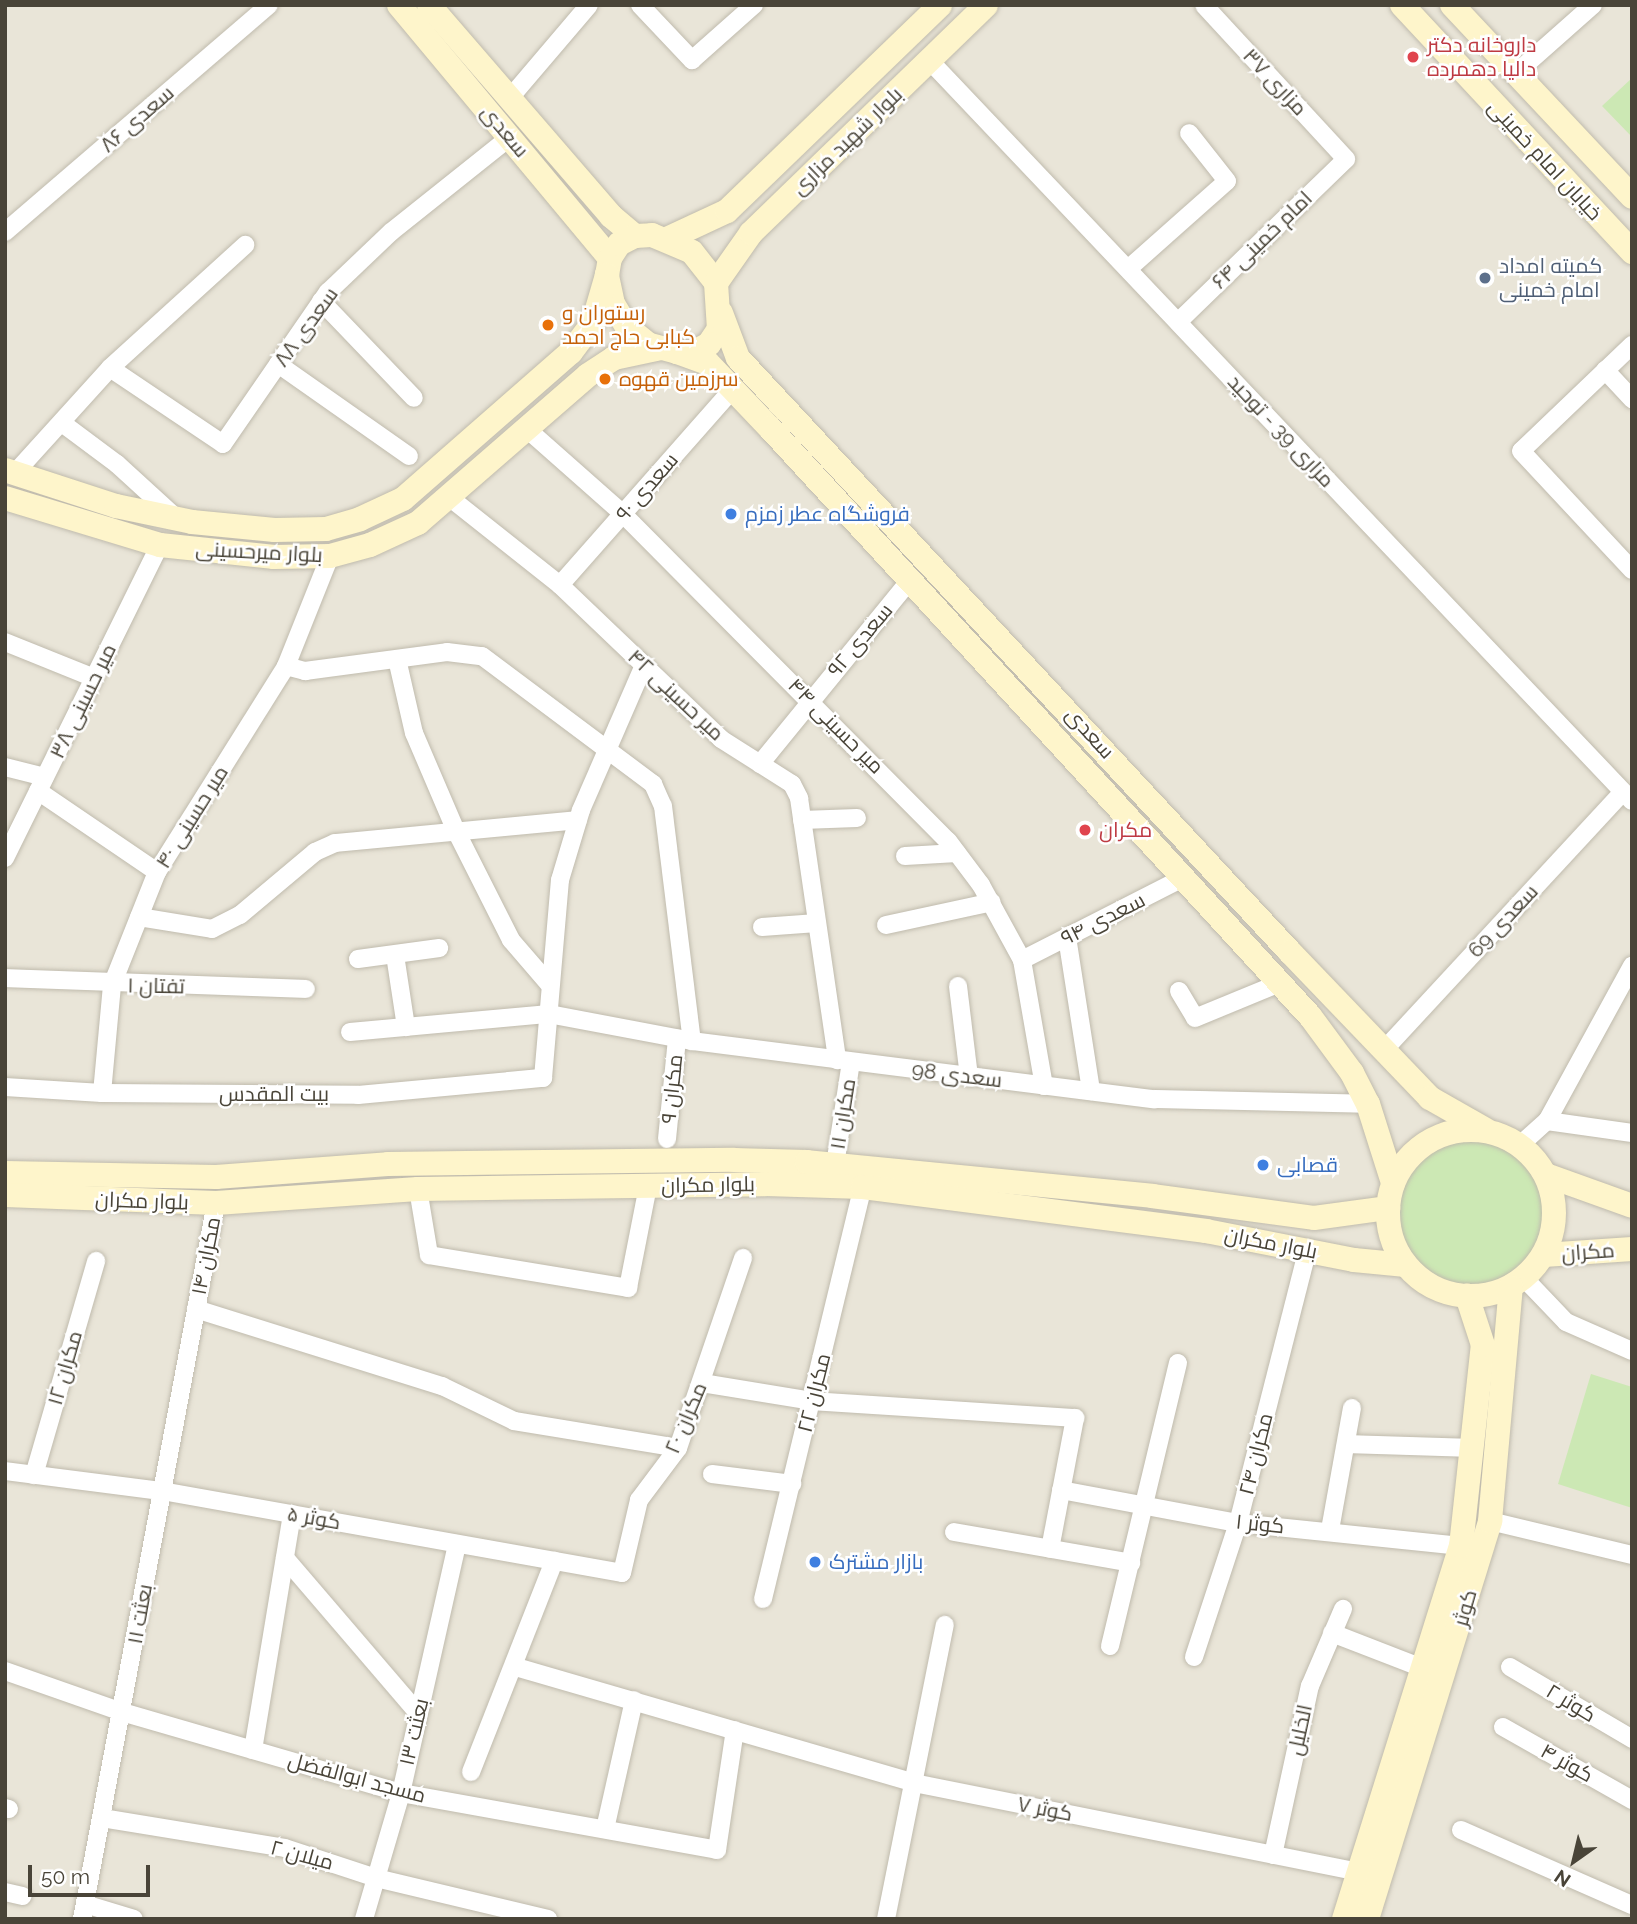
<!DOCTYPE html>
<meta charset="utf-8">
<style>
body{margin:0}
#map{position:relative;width:1637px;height:1924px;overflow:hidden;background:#f5f2ea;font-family:Raleway,Cairo,sans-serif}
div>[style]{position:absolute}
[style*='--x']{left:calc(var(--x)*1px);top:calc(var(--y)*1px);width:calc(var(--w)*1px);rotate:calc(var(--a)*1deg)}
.residential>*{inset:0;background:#e9e5d8;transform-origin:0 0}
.green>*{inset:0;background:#cce8b4}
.round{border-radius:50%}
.roads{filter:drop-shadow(0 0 2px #c0bbad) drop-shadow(0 0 2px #c0bbad)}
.street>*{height:18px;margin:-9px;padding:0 9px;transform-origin:9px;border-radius:9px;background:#fff}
.secondary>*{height:24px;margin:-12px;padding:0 12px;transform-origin:12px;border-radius:12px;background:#fef5cb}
.secondary>.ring{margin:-12px;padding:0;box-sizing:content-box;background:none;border:24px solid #fef5cb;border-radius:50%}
.dots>*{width:19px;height:19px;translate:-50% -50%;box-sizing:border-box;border:4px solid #fff;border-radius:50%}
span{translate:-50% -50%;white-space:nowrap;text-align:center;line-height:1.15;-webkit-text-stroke:5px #fff;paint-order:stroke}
.health-label{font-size:21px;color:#be3a42}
.left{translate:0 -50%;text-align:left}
.street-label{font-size:21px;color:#494438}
.service-label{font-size:21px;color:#4e5e75}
.food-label{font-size:21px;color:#c56008}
.shop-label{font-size:21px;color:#366cbe}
.frame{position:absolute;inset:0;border:7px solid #494438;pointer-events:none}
.north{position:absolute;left:1539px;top:1826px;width:70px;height:70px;-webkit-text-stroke:5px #fff;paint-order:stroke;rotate:214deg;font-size:19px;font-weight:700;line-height:28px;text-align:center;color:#494438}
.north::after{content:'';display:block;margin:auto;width:24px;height:32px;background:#494438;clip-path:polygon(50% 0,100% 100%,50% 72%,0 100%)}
.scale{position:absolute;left:28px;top:1865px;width:122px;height:32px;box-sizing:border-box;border:4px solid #494438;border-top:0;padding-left:9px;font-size:21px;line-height:24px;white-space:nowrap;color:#494438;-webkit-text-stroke:5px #fff;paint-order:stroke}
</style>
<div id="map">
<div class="residential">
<div style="left:5px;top:5px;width:1627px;height:1914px"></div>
</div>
<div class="green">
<div style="clip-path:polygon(1632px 78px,1632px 137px,1602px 106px)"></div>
<div class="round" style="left:1397px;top:1141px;width:146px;height:146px"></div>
<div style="clip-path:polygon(1591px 1374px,1632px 1387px,1632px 1508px,1558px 1484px)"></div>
</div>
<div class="roads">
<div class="street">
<div style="--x:640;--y:5;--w:76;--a:46.6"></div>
<div style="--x:692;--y:60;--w:83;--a:-41.6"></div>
<div style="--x:930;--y:61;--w:1020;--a:46.51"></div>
<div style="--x:1515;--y:74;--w:104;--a:-41.5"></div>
<div style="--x:509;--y:99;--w:123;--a:-49.6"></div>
<div style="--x:5;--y:232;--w:348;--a:-40.7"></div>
<div style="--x:1128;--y:269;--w:132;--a:-41.6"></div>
<div style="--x:1227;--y:181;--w:61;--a:-128.4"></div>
<div style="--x:321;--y:301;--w:134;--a:46.2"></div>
<div style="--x:1178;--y:322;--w:234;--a:-44.1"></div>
<div style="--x:1346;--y:159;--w:209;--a:-132.7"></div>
<div style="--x:1632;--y:345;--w:153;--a:136.3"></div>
<div style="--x:1521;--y:451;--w:163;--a:47"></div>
<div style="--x:278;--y:364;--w:160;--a:35.1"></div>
<div style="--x:110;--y:368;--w:136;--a:33.9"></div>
<div style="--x:223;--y:444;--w:185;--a:-55.4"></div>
<div style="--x:328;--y:292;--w:87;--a:-43.6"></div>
<div style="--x:391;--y:232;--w:152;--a:-38.6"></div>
<div style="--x:1605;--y:370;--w:40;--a:47"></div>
<div style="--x:62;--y:423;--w:69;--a:36.7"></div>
<div style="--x:117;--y:464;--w:79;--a:42.4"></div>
<div style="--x:527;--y:429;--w:128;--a:41.5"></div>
<div style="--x:623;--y:514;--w:461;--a:45.2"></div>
<div style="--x:948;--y:841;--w:55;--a:53.1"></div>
<div style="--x:981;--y:885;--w:85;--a:61.3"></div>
<div style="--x:1022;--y:960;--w:128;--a:80.1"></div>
<div style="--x:14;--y:474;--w:143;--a:-47.8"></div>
<div style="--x:110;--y:368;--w:183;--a:-42.3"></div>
<div style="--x:449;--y:497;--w:142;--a:38.4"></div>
<div style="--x:560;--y:585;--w:223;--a:43.7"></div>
<div style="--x:721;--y:739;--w:84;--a:32.4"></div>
<div style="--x:792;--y:784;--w:16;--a:63"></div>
<div style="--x:799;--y:798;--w:265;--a:81.7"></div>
<div style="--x:560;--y:585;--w:261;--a:-48.6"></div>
<div style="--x:5;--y:642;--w:96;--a:22"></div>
<div style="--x:397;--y:659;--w:76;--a:77.1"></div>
<div style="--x:414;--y:733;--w:107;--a:66.8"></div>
<div style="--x:456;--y:831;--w:122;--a:63.2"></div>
<div style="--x:511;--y:940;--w:57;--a:49.3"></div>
<div style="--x:286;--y:666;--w:20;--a:15"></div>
<div style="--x:305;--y:671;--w:143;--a:-7.6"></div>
<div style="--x:447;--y:652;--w:35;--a:7"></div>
<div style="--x:482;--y:656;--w:214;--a:36.8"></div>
<div style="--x:653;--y:784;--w:24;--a:66"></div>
<div style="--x:663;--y:806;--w:237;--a:83"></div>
<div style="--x:760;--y:764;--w:237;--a:-50.8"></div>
<div style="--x:5;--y:767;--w:41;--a:14"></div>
<div style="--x:38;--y:791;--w:144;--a:34.2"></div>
<div style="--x:802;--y:820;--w:55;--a:-2.1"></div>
<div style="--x:905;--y:856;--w:52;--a:-3.3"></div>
<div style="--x:5;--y:858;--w:349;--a:-63.7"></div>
<div style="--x:139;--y:917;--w:74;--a:9.3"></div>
<div style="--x:212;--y:929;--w:31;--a:-27"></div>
<div style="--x:240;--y:915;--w:98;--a:-40"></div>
<div style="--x:315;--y:852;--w:22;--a:-24"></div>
<div style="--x:335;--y:843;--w:244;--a:-5.4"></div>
<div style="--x:886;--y:925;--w:108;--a:-12.2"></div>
<div style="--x:762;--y:927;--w:55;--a:-4.2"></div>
<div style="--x:1067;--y:937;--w:156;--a:81.1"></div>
<div style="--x:395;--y:955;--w:73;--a:81.3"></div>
<div style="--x:358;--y:959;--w:82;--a:-7.7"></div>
<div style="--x:1022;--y:960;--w:181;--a:-27"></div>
<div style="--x:5;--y:978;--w:301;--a:2.1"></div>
<div style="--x:958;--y:986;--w:92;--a:83.1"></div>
<div style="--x:1179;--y:991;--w:31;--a:59"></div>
<div style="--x:1195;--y:1018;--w:92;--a:-22.4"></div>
<div style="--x:350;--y:1032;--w:200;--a:-5.2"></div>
<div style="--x:549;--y:1014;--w:146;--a:10.7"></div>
<div style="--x:692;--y:1041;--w:466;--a:7.2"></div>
<div style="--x:1154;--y:1099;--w:214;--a:1.3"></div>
<div style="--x:1383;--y:1051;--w:353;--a:-47.2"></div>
<div style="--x:5;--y:1087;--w:97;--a:3.5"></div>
<div style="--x:102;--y:1093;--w:256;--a:0.4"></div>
<div style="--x:358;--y:1095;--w:186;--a:-5.3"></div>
<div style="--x:543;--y:1078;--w:199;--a:-85.1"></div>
<div style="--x:560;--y:880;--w:73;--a:-73.3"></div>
<div style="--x:581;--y:810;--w:158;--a:-66.5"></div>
<div style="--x:102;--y:1093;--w:108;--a:-84.7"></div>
<div style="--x:112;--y:985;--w:122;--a:-68.3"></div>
<div style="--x:157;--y:872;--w:243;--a:-57.9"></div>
<div style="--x:286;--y:666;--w:118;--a:-68.2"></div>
<div style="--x:1547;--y:1121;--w:86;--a:8"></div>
<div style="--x:667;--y:1139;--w:101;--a:-84.3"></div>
<div style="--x:1520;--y:1145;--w:36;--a:-42"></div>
<div style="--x:1547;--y:1121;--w:177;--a:-61.3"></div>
<div style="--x:835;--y:1165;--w:104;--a:-81.2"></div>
<div style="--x:418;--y:1189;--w:67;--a:80.5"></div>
<div style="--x:429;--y:1255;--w:202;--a:9.4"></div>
<div style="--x:628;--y:1288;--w:104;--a:-78.9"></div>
<div style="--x:1524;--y:1278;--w:61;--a:46.3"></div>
<div style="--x:1566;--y:1322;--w:72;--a:23.7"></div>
<div style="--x:196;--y:1309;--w:258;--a:17.4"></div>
<div style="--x:442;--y:1386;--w:80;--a:25.9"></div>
<div style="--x:514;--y:1421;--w:166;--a:9.3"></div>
<div style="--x:702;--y:1383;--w:111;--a:9.3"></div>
<div style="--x:812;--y:1401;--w:264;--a:3.7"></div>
<div style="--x:1075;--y:1418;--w:133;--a:100.8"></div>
<div style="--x:1346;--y:1444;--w:127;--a:1.8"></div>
<div style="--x:5;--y:1471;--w:158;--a:7.3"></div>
<div style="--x:162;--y:1491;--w:467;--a:10.1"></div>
<div style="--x:622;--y:1573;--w:75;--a:-76.9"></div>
<div style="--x:639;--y:1500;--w:65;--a:-53.1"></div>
<div style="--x:678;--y:1448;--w:201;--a:-71.1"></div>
<div style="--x:712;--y:1474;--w:81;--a:7.1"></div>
<div style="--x:34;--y:1475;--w:223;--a:-73.8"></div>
<div style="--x:1061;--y:1490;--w:180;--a:10.6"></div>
<div style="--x:1238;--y:1523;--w:224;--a:5.9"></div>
<div style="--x:1490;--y:1521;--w:146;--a:13.5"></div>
<div style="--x:1330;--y:1530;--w:124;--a:-79.8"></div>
<div style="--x:954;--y:1532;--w:180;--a:9.9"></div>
<div style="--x:285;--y:1558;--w:204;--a:49.4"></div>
<div style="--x:763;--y:1599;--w:424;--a:-76.4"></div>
<div style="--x:1332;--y:1633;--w:100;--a:21.2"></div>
<div style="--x:1110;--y:1646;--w:291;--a:-76.5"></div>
<div style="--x:1194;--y:1657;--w:141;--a:-71.8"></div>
<div style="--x:1238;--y:1523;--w:284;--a:-75.7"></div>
<div style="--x:516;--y:1667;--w:415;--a:16.2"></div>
<div style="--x:914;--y:1783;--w:454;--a:11.3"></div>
<div style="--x:1510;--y:1667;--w:142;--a:30.5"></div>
<div style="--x:5;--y:1671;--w:124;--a:19.3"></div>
<div style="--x:122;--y:1712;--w:291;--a:16.2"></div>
<div style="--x:401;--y:1793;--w:321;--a:10.2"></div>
<div style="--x:717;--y:1850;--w:121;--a:-81.5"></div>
<div style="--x:1503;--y:1727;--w:148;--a:29.5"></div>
<div style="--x:253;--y:1750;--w:239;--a:-80.6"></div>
<div style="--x:471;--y:1772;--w:227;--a:-68.5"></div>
<div style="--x:5;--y:1808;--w:4;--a:14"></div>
<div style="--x:102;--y:1818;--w:185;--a:9.3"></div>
<div style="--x:285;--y:1848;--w:96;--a:18.2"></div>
<div style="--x:376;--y:1878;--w:177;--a:13.4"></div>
<div style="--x:605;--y:1829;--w:132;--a:-77.3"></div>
<div style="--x:1461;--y:1830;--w:187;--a:23.7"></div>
<div style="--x:1273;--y:1855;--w:173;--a:-77.7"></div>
<div style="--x:1310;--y:1686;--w:84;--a:-66.8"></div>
<div style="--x:5;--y:1892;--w:18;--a:13"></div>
<div style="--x:85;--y:1904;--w:51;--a:17"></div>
<div style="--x:82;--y:1919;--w:728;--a:-79.4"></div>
<div style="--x:364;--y:1919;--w:131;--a:-73.6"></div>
<div style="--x:401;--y:1793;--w:255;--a:-77.3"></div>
<div style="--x:886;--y:1919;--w:300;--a:-78.7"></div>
</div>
<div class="secondary">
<div style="--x:399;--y:5;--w:329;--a:50.2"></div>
<div style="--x:429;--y:5;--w:279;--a:49.2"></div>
<div style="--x:611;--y:216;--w:31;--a:40"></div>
<div style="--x:1402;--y:5;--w:338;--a:47"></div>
<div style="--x:1452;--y:5;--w:263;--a:46.8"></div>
<div style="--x:652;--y:235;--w:43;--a:23"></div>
<div style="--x:692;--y:252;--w:39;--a:52"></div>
<div style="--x:716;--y:283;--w:46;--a:86.3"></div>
<div style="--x:719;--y:329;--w:18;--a:124"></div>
<div style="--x:709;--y:344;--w:17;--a:152"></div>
<div style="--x:694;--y:352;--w:17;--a:180"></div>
<div style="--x:677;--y:352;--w:30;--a:-165"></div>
<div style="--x:648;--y:344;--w:27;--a:-141"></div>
<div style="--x:627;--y:327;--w:27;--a:-121"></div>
<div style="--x:613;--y:304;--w:30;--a:-102"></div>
<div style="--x:607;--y:275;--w:17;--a:-80"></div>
<div style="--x:610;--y:258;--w:17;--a:-57"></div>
<div style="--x:619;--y:244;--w:18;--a:-27"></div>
<div style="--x:635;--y:236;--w:17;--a:-3"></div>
<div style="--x:667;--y:239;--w:66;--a:-25"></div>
<div style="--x:727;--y:211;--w:296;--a:-44"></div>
<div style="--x:716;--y:283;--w:61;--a:-55"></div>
<div style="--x:751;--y:233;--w:327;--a:-44.1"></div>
<div style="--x:721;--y:313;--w:48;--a:69.3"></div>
<div style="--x:738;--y:358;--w:811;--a:47.1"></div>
<div style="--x:1290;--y:952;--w:202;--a:46.2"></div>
<div style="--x:1430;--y:1098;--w:64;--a:29.7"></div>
<div style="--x:677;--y:352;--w:33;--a:20"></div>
<div style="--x:708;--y:363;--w:90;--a:46.4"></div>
<div style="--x:770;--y:428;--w:798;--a:47.44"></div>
<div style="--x:1310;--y:1016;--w:71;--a:53.6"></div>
<div style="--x:1352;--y:1073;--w:35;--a:63"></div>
<div style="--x:1368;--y:1104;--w:83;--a:72.4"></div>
<div style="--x:5;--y:470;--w:117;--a:18"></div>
<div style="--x:116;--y:506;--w:78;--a:11.9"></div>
<div style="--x:192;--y:522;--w:83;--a:5.5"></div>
<div style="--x:275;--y:530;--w:51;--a:-1.1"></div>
<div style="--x:326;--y:529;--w:35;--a:-16"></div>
<div style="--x:360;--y:519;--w:47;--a:-24.9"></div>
<div style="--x:403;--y:499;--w:223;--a:-41.2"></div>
<div style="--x:571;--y:352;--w:36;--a:-53"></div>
<div style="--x:593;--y:323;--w:50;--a:-73.7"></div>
<div style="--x:5;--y:498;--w:162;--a:16.9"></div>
<div style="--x:160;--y:545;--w:115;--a:6"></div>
<div style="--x:274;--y:557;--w:56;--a:-1"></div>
<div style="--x:330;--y:556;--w:41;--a:-15.4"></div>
<div style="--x:370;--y:545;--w:53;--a:-24.6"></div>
<div style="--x:418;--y:523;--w:225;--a:-41"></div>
<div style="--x:588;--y:375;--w:31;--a:-33"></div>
<div style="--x:614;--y:358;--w:48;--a:-12"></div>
<div class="ring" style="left:1388px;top:1130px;width:142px;height:142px"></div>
<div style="--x:5;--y:1173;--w:211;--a:1.1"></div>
<div style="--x:216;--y:1177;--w:172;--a:-4.3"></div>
<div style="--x:388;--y:1164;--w:346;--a:-0.7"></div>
<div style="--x:734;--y:1160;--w:73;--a:1.6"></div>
<div style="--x:807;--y:1162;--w:347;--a:5.6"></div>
<div style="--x:1152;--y:1196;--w:163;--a:7.7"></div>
<div style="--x:1314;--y:1218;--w:75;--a:-7.7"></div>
<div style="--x:1546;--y:1175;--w:91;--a:19.8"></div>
<div style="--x:5;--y:1195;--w:211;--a:2.2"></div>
<div style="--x:216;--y:1203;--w:202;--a:-4"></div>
<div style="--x:418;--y:1189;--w:347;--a:-0.8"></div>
<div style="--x:765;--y:1184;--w:98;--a:1.8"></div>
<div style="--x:863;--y:1187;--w:346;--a:7.3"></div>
<div style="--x:1206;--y:1231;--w:151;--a:11.1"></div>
<div style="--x:1354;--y:1260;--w:52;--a:5.5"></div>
<div style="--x:1544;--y:1255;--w:88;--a:-3.9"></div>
<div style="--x:1344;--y:1919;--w:391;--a:-72.6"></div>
<div style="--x:1461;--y:1546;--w:202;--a:-83.8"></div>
<div style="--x:1483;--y:1345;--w:52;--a:-108.1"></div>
<div style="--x:1367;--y:1919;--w:417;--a:-72.8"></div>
<div style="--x:1490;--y:1521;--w:235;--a:-84.9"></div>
</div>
</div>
<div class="dots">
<div style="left:1413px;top:57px;background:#e0444e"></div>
<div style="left:1485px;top:278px;background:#5c6f8a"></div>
<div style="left:548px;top:325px;background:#e8710a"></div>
<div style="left:605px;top:379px;background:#e8710a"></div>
<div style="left:731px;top:514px;background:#3f7fe0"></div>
<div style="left:1085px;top:830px;background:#e0444e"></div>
<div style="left:1263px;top:1165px;background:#3f7fe0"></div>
<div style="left:815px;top:1562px;background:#3f7fe0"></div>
</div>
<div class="health-label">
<span class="left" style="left:1427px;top:57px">داروخانه دکتر<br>دالیا دهمرده</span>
<span class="left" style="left:1099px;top:830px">مکران</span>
</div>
<div class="street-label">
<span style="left:1275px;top:82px;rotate:47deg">مزاری ۳۷</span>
<span style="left:137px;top:119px;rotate:-41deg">سعدی ۸۶</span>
<span style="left:505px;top:131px;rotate:50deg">سعدی</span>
<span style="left:847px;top:141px;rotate:-44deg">بلوار شهید مزاری</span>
<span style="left:1545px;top:160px;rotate:47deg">خیابان امام خمینی</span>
<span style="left:1262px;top:240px;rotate:-44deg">امام خمینی ۶۴</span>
<span style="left:306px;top:327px;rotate:-54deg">سعدی ۸۸</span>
<span style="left:1281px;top:431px;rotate:47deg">مزاری 39 - توحید</span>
<span style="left:647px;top:487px;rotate:-49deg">سعدی ۹۰</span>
<span style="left:259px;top:552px;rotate:3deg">بلوار میرحسینی</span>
<span style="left:860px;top:640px;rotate:-50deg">سعدی ۹۲</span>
<span style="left:676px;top:695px;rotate:43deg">میر حسینی ۴۲</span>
<span style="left:83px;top:701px;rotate:-64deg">میر حسینی ۳۸</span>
<span style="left:836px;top:726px;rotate:45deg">میر حسینی ۴۴</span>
<span style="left:1090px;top:733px;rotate:48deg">سعدی</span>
<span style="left:192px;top:817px;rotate:-58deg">میر حسینی ۴۰</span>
<span style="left:1103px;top:919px;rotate:-27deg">سعدی ۹۴</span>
<span style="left:1503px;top:921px;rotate:-47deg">سعدی 69</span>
<span style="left:156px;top:986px;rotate:1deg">تفتان ۱</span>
<span style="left:957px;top:1075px;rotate:7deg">سعدی 98</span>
<span style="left:672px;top:1089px;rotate:-84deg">مکران ۹</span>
<span style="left:274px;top:1094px">بیت المقدس</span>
<span style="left:843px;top:1114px;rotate:-81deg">مکران ۱۱</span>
<span style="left:708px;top:1185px;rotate:-1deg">بلوار مکران</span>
<span style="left:142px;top:1201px;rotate:2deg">بلوار مکران</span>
<span style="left:1271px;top:1243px;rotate:11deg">بلوار مکران</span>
<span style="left:1588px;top:1252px;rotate:-4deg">مکران</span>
<span style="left:206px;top:1256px;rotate:-79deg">مکران ۱۴</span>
<span style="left:65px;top:1368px;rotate:-74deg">مکران ۱۲</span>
<span style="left:814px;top:1393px;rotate:-76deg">مکران ۲۲</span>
<span style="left:686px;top:1418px;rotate:-67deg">مکران ۲۰</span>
<span style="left:1256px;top:1454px;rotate:-76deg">مکران ۲۴</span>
<span style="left:314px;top:1518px;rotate:10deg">کوثر ۵</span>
<span style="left:1260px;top:1524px;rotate:6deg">کوثر ۱</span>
<span style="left:1465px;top:1608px;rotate:-74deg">کوثر</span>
<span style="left:140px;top:1614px;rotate:-80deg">بعثت ۱۱</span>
<span style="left:1571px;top:1703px;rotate:31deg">کوثر ۲</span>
<span style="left:1300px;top:1730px;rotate:-78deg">الخلیل</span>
<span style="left:414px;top:1732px;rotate:-77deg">بعثت ۱۳</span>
<span style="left:1567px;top:1763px;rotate:29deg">کوثر ۴</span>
<span style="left:357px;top:1778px;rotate:15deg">مسجد ابوالفضل</span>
<span style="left:1045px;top:1809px;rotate:11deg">کوثر ۷</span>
<span style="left:302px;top:1855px;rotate:15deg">میلان ۲</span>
</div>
<div class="service-label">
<span class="left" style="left:1499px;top:278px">کمیته امداد<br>امام خمینی</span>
</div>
<div class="food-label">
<span class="left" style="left:562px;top:325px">رستوران و<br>کبابی حاج احمد</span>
<span class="left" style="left:619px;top:379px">سرزمین قهوه</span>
</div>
<div class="shop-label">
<span class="left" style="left:745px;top:514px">فروشگاه عطر زمزم</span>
<span class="left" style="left:1277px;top:1165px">قصابی</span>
<span class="left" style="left:829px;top:1562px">بازار مشترک</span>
</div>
<div class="frame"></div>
<div class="north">N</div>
<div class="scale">50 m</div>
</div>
